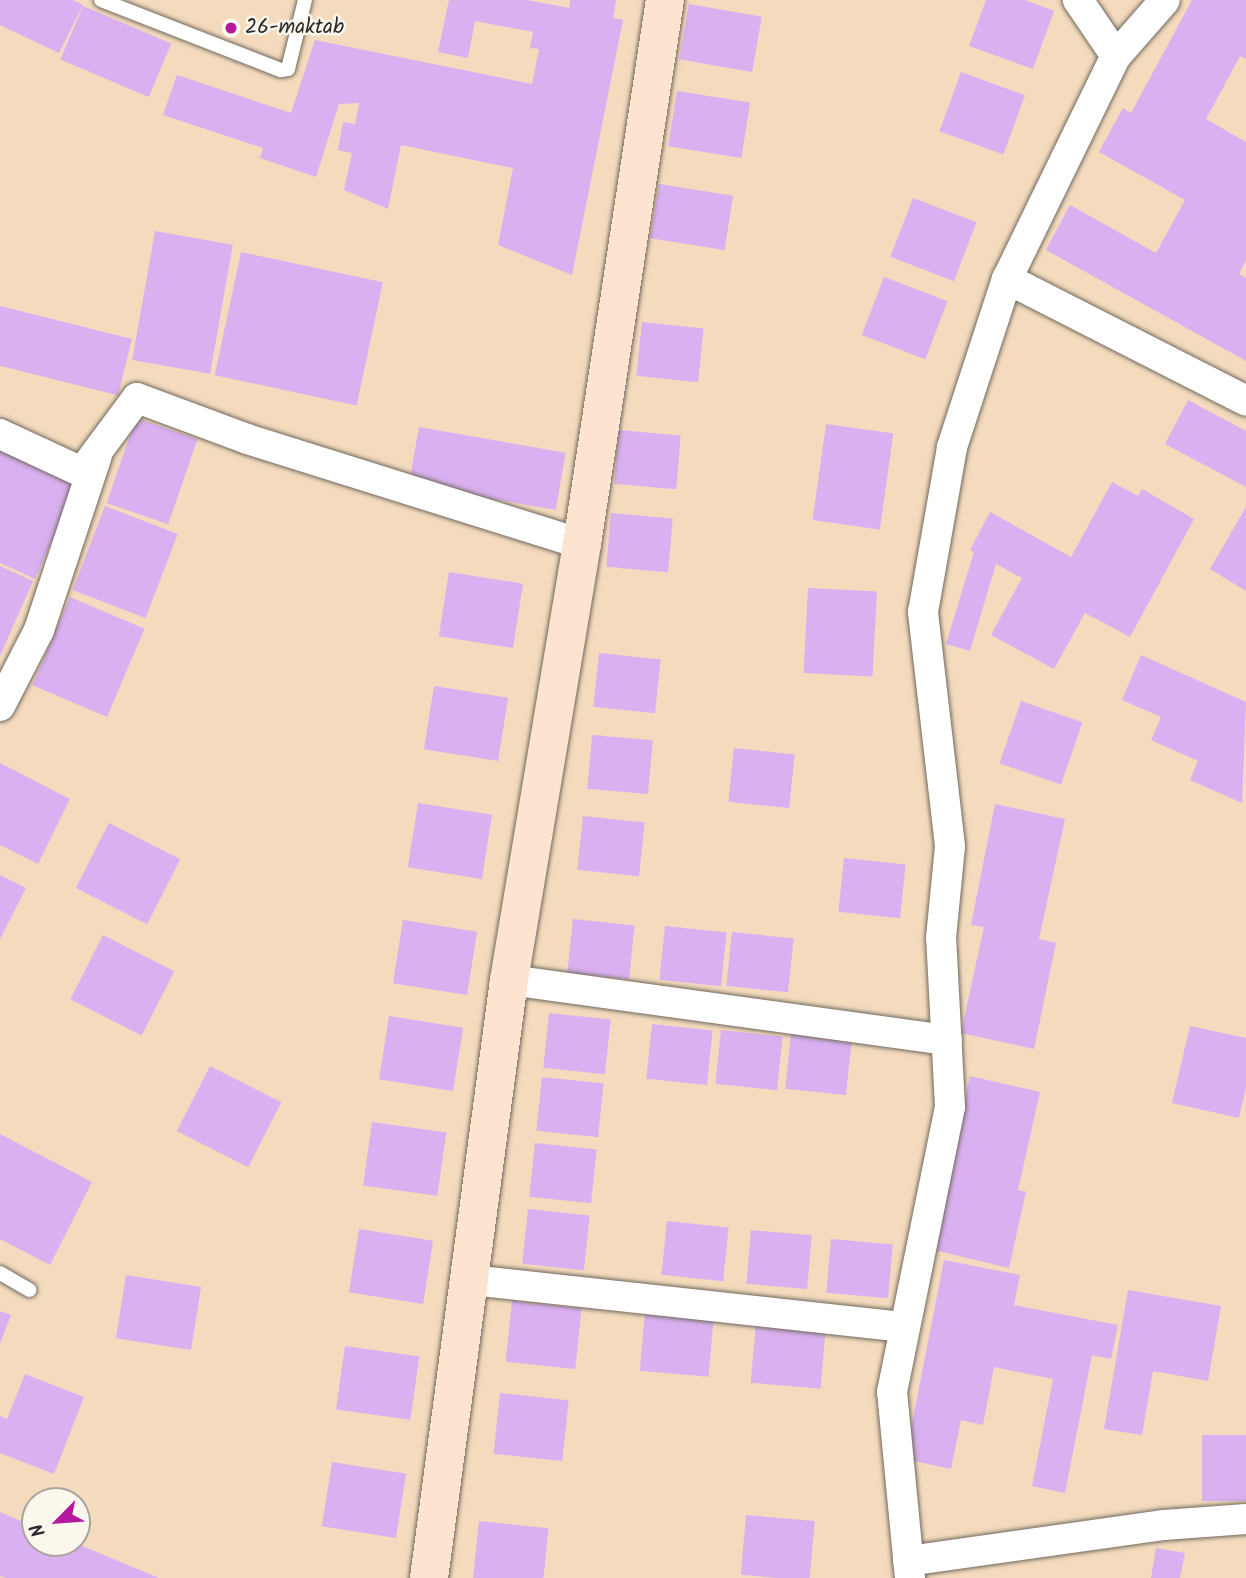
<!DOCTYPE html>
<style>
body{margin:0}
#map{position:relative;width:1246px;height:1578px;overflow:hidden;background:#f4dbbe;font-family:Kalam,sans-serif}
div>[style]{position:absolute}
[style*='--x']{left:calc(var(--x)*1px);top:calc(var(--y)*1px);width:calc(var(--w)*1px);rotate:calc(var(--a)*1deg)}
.building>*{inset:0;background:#d9b0f0;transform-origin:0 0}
.roads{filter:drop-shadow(0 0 2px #71695e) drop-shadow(0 0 2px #71695e)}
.lane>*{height:14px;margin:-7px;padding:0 7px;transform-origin:7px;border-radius:7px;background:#fff}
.street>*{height:30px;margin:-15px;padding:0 15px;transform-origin:15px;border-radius:15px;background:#fff}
.secondary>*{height:38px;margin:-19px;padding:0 19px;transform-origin:19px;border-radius:19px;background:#fde4d1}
.dots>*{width:19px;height:19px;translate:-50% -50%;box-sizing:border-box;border:4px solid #fbf7ec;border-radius:50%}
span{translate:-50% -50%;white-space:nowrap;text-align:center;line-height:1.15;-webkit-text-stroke:5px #fbf7ec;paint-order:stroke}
.poi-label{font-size:21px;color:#2b2b2b}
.left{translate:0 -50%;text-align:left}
.north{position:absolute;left:21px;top:1487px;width:70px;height:70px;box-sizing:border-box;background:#fbf7ec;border:2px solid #a8a59f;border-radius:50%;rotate:245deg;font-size:19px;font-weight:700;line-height:28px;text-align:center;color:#2b2b2b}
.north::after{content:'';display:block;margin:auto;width:24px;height:32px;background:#b5179e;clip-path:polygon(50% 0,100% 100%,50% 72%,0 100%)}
</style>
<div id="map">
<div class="building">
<div style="clip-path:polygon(0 0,73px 0,83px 5px,59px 53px,0 25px)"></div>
<div style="clip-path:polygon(449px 0,527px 0,569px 8px,570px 0,616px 0,613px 18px,623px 20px,572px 275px,498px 245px,513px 168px,401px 145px,388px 209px,344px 190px,352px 153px,338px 150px,343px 122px,355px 124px,359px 103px,339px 104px,316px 177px,260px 158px,263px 148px,163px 115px,177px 75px,291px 113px,315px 40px,532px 84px,539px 49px,530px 48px,533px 32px,475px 21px,468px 58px,438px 52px)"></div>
<div style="clip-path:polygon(986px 0,1025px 0,1054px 11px,1033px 69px,969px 46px)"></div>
<div style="clip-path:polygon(1192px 0,1246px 0,1246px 59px,1240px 56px,1206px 119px,1246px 142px,1246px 260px,1239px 274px,1246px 278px,1246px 361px,1046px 250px,1070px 205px,1156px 253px,1185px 200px,1099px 152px,1123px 108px,1131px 113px)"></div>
<div style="left:689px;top:4px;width:74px;height:56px;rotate:10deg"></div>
<div style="left:83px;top:6px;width:96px;height:58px;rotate:23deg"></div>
<div style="left:961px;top:72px;width:68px;height:63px;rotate:20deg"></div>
<div style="left:677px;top:91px;width:74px;height:56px;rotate:9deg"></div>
<div style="left:659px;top:184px;width:75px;height:55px;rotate:9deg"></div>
<div style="left:913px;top:198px;width:68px;height:63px;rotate:21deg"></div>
<div style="left:155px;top:231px;width:79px;height:131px;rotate:10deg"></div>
<div style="left:241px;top:252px;width:145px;height:126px;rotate:12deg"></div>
<div style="left:884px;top:277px;width:68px;height:62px;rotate:21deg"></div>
<div style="left:0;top:306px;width:136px;height:58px;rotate:14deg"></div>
<div style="left:642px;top:322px;width:62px;height:54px;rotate:6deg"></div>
<div style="clip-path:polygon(1188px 400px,1246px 431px,1246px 487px,1165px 444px)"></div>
<div style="left:136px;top:418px;width:65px;height:90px;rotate:19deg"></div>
<div style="left:826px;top:424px;width:68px;height:97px;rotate:8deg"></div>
<div style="left:419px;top:427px;width:149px;height:58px;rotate:10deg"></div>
<div style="left:619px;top:430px;width:62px;height:54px;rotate:5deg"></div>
<div style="clip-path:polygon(0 449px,77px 485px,35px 579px,0 563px)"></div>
<div style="clip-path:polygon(1112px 482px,1138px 496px,1142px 489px,1194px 519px,1130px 637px,1085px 613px,1054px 669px,991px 635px,1022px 578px,996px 564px,970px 651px,946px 644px,974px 552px,970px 550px,990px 512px,1071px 557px)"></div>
<div style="left:105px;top:506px;width:78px;height:90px;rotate:21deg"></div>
<div style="clip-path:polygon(1246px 507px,1246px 591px,1210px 569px)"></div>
<div style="left:611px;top:513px;width:62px;height:54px;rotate:5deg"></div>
<div style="clip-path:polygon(0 566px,33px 581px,0 656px)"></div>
<div style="left:449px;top:572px;width:75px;height:65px;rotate:9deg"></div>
<div style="left:808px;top:588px;width:69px;height:85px;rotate:3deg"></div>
<div style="left:70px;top:597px;width:81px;height:96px;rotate:23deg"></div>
<div style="left:599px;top:653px;width:62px;height:54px;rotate:6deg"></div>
<div style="clip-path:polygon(1141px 655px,1246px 702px,1242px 803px,1190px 780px,1198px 761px,1151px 740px,1161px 717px,1122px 700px)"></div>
<div style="left:434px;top:686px;width:75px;height:64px;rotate:9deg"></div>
<div style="left:1021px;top:701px;width:65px;height:66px;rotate:19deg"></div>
<div style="left:592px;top:735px;width:61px;height:54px;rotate:5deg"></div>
<div style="left:734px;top:748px;width:61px;height:54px;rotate:6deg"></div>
<div style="clip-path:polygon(0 763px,70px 799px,38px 864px,0 845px)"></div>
<div style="left:418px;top:803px;width:75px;height:65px;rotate:9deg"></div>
<div style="clip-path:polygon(995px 804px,1065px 819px,1039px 939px,1056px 943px,1034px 1049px,961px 1033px,984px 927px,971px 925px)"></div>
<div style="left:583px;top:816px;width:62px;height:54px;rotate:6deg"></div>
<div style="left:109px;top:823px;width:80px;height:73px;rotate:27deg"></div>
<div style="left:844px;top:858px;width:62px;height:54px;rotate:6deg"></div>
<div style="clip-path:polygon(0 875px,26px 888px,0 939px)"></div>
<div style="left:573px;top:919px;width:62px;height:54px;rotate:6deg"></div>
<div style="left:403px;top:920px;width:75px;height:64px;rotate:9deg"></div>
<div style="left:665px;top:926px;width:62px;height:54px;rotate:6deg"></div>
<div style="left:732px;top:932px;width:62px;height:54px;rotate:6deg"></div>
<div style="left:103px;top:935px;width:80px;height:72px;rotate:27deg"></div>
<div style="left:549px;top:1013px;width:62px;height:55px;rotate:6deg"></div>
<div style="left:389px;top:1016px;width:75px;height:64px;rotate:9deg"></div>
<div style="left:652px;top:1024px;width:61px;height:55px;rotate:6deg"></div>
<div style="clip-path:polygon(1190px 1026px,1246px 1038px,1246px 1087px,1239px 1118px,1172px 1103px)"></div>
<div style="left:721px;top:1030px;width:62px;height:54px;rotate:6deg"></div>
<div style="left:791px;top:1034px;width:61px;height:55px;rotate:6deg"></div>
<div style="left:210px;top:1066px;width:80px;height:73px;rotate:27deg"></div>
<div style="clip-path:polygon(970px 1076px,1040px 1092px,1018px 1190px,1026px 1192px,1009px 1268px,930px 1249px)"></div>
<div style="left:542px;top:1077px;width:62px;height:54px;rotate:6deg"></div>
<div style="left:372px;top:1122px;width:75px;height:64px;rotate:8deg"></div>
<div style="clip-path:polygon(0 1134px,92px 1182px,50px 1265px,0 1239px)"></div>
<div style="left:535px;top:1143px;width:62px;height:54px;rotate:6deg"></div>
<div style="left:528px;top:1209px;width:62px;height:55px;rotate:6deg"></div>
<div style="left:667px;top:1221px;width:62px;height:54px;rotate:6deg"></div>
<div style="left:359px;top:1229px;width:75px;height:64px;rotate:9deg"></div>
<div style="left:751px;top:1230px;width:61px;height:54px;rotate:5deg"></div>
<div style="left:831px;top:1239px;width:62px;height:54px;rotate:5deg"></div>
<div style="clip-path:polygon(944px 1260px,1020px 1275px,1014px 1305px,1118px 1325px,1111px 1359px,1092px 1355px,1065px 1493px,1032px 1486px,1053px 1379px,994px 1367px,983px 1425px,961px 1420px,951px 1469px,905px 1459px)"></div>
<div style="left:126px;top:1275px;width:76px;height:64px;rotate:9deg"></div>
<div style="clip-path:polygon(1128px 1290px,1221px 1306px,1208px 1381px,1153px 1371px,1142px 1435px,1104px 1429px)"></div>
<div style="left:512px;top:1301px;width:70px;height:61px;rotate:6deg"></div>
<div style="clip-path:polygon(0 1311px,11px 1315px,0 1344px)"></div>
<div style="left:645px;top:1311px;width:69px;height:60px;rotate:5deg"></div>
<div style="left:756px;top:1322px;width:70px;height:61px;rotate:5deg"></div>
<div style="left:345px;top:1346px;width:75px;height:64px;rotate:8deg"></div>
<div style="clip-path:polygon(25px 1374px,84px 1397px,54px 1474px,0 1453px,0 1416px,7px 1419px)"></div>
<div style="left:500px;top:1393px;width:69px;height:61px;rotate:6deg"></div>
<div style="left:1246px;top:1435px;width:66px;height:44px;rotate:90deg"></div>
<div style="left:332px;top:1462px;width:75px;height:65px;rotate:9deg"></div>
<div style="clip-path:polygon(0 1512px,35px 1527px,35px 1543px,75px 1543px,159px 1578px,6px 1578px,0 1576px)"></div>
<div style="left:746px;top:1515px;width:69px;height:60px;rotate:5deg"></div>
<div style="left:479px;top:1521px;width:70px;height:57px;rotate:6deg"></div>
<div style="clip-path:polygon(1156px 1548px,1185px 1553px,1180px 1578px,1151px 1578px)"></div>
</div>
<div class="roads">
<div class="lane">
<div style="--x:101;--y:0;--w:193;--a:21.3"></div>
<div style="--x:281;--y:70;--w:7;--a:-8"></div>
<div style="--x:288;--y:69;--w:71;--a:-76.2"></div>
<div style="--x:0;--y:1273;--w:34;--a:30"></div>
</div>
<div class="street">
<div style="--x:1116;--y:56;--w:74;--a:-48.8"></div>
<div style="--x:1007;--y:279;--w:268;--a:27"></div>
<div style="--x:0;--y:434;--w:90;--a:24.9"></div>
<div style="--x:82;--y:472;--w:92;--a:-53.4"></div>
<div style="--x:137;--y:398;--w:117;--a:20.4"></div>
<div style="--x:247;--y:439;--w:351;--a:17.4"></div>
<div style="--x:0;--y:706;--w:85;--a:-62.8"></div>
<div style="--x:39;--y:630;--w:183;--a:-71.6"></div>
<div style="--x:509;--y:980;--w:442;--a:7.8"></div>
<div style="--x:471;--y:1280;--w:435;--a:6.2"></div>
<div style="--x:908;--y:1561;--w:259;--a:-8"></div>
<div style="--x:1164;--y:1525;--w:82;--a:-4.2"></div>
<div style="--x:910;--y:1578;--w:187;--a:-95.5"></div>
<div style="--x:892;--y:1392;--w:291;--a:-78.5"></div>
<div style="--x:950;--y:1107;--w:169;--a:-93"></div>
<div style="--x:941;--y:938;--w:92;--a:-84.4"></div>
<div style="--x:950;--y:846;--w:236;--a:-96.6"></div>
<div style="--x:923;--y:612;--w:168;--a:-80"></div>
<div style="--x:952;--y:447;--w:177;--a:-71.9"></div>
<div style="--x:1007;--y:279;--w:248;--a:-64"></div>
<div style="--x:1116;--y:56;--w:68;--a:-124.2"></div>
</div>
<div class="secondary">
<div style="--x:429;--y:1578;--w:603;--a:-82.38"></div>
<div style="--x:509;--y:980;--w:442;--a:-80.5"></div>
<div style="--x:582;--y:544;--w:550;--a:-81.33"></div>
</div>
</div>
<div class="dots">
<div style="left:231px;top:28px;background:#b5179e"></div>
</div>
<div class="poi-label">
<span class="left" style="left:245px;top:28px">26-maktab</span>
</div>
<div class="north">N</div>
</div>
